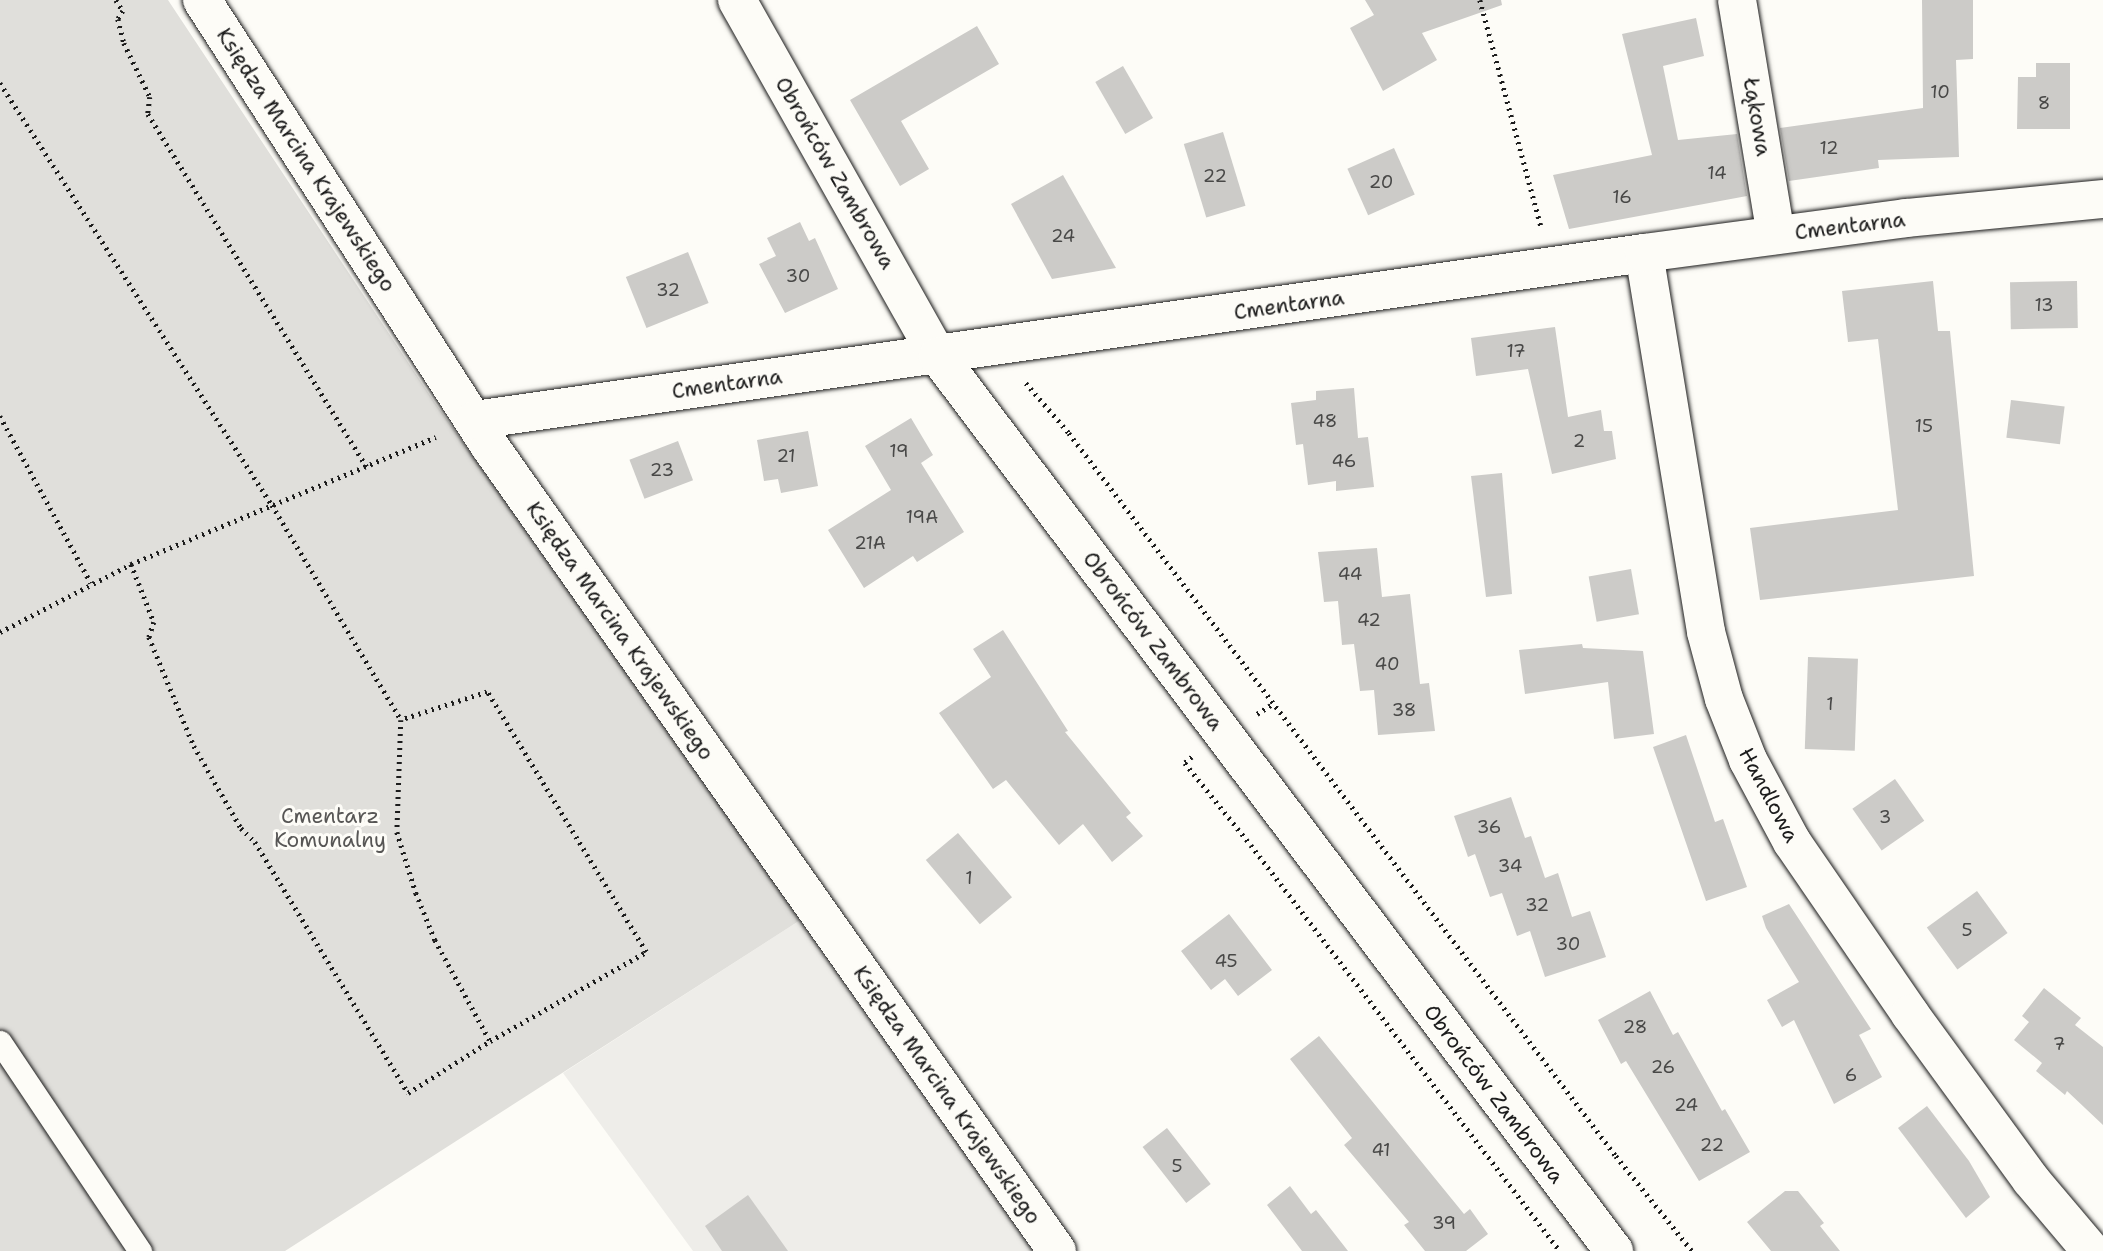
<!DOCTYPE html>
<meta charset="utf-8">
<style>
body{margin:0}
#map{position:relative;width:2103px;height:1251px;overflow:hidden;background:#fdfcf7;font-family:"Shantell Sans",sans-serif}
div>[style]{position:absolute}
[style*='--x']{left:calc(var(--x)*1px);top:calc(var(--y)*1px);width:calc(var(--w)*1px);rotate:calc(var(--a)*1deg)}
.built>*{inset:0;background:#eeede9}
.green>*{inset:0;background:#e0dfdb}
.building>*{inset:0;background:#cccbc8;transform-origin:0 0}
.path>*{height:4.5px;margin-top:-2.25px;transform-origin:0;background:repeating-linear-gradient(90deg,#1c1c1c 0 2px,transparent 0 7px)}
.roads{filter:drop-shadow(0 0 2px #1c1c1c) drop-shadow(0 0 2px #1c1c1c)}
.lane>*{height:23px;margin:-11.5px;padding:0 11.5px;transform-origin:11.5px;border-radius:11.5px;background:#fdfcf7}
.street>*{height:38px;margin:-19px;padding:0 19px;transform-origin:19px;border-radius:19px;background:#fdfcf7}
.secondary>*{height:38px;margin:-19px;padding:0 19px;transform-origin:19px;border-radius:19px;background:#fdfcf7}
span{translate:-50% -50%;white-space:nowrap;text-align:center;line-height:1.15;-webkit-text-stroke:6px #fdfcf7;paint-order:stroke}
.number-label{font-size:18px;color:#484847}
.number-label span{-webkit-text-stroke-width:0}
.street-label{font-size:21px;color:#1c1c1c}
.park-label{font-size:21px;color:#575655}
</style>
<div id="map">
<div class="built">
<div style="clip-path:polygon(802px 919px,1057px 1251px,693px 1251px,563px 1073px)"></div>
</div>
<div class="green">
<div style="clip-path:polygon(0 0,168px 0,435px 403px,802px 919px,285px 1251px,0 1251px)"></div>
</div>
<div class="building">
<div style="clip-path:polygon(1365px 0,1501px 0,1502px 5px,1422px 33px,1437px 60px,1383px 91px,1350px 28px,1374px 15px)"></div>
<div style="clip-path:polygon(1922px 0,1973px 0,1973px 59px,1956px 60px,1959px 157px,1878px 160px,1879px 168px,1789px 181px,1780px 128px,1923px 108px)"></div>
<div style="clip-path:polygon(1696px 18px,1704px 56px,1663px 66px,1678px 140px,1737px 134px,1747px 196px,1569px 229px,1553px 175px,1652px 155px,1622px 34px)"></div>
<div style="clip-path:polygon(977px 26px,999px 64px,901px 121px,929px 169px,900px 186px,850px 100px)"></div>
<div style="clip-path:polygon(2036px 63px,2070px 63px,2070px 129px,2017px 129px,2018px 77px,2036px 77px)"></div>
<div style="left:1123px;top:66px;width:60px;height:32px;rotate:60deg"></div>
<div style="left:1223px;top:132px;width:77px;height:41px;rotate:73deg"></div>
<div style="left:1394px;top:148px;width:51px;height:51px;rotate:66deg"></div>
<div style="clip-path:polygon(1063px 175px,1116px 268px,1052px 279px,1011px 204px)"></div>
<div style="clip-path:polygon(800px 222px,809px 241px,815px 238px,838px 289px,785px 313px,759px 264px,776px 256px,767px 238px)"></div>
<div style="left:688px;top:252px;width:55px;height:67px;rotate:68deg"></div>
<div style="clip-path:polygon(1933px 281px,1938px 331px,1950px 331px,1974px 576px,1760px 600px,1750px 528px,1898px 510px,1878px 339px,1848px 342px,1842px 291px)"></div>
<div style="left:2077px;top:281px;width:47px;height:67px;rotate:89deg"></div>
<div style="clip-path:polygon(1555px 327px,1568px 417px,1601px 410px,1604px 431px,1612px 431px,1616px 459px,1552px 474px,1528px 369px,1476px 376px,1471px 338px)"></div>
<div style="clip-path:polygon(1354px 388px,1358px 438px,1368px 437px,1374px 487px,1336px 491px,1336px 481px,1308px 485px,1303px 444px,1296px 445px,1291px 403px,1316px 400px,1316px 391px)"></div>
<div style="left:2011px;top:400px;width:54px;height:38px;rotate:7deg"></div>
<div style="clip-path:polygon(911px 418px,933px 455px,921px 463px,964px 532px,917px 562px,913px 556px,864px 588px,828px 530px,891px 490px,865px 446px)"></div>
<div style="clip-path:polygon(808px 431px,818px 486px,781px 493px,778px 479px,764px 481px,757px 440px)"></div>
<div style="left:678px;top:441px;width:42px;height:52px;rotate:69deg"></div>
<div style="clip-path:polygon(1502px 473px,1512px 594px,1486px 597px,1471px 476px)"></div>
<div style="clip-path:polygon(1377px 548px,1382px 597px,1410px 594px,1420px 684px,1429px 683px,1435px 731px,1378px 735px,1374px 690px,1360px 691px,1354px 644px,1342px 645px,1338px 601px,1324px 602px,1318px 552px)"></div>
<div style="left:1631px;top:569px;width:46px;height:43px;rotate:80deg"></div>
<div style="clip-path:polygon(1003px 630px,1068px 731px,1065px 732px,1131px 813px,1126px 817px,1143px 836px,1112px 862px,1083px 824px,1059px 845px,1006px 780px,993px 789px,939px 713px,991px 677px,973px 649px)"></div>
<div style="clip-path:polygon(1582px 644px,1583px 648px,1643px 651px,1654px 734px,1614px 739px,1608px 682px,1525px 694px,1519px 650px)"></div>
<div style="left:1808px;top:657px;width:50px;height:92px;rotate:2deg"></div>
<div style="clip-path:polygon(1686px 735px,1715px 822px,1723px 819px,1747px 887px,1706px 901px,1653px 747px)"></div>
<div style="left:1895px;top:779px;width:51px;height:52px;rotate:55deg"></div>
<div style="clip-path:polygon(1511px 797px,1525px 838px,1531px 836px,1545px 878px,1558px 873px,1572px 917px,1590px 911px,1606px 957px,1545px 977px,1530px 931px,1517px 936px,1502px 893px,1490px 897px,1475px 854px,1468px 857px,1454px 816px)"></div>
<div style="left:958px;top:833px;width:84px;height:42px;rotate:50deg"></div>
<div style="left:1977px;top:891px;width:52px;height:62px;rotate:54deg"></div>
<div style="clip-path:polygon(1789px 904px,1871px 1029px,1859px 1035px,1882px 1077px,1834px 1104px,1794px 1020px,1782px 1027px,1767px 1000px,1799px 982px,1766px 928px,1762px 916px)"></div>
<div style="clip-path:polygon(1229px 914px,1272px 970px,1238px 996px,1225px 979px,1211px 990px,1181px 951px)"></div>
<div style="clip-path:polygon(2044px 988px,2081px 1018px,2075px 1025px,2103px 1047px,2103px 1125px,2067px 1091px,2065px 1095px,2036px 1071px,2042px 1063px,2014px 1040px,2029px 1022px,2022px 1016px)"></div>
<div style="clip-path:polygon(1650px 991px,1673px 1035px,1678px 1032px,1722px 1111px,1725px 1109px,1750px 1152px,1699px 1181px,1626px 1061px,1621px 1064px,1598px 1020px)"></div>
<div style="clip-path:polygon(1319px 1036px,1464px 1214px,1470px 1209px,1488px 1234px,1466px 1251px,1425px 1251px,1404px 1225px,1409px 1222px,1344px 1145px,1352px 1138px,1290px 1059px)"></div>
<div style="clip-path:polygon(1927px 1106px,1969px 1161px,1990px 1197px,1966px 1218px,1898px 1128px)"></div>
<div style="left:1167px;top:1128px;width:71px;height:31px;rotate:52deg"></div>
<div style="clip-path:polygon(1290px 1186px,1311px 1214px,1316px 1210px,1348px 1251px,1302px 1251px,1267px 1205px)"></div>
<div style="clip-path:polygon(1785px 1191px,1798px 1191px,1824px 1223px,1820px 1226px,1840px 1251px,1771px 1251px,1747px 1222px)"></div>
<div style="clip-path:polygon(748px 1195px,788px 1251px,722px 1251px,705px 1226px)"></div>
</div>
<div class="path">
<div style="--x:116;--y:0;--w:13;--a:58"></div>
<div style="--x:123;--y:11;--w:9;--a:122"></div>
<div style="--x:118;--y:19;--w:25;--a:76"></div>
<div style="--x:124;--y:43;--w:60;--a:64.3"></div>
<div style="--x:150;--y:97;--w:17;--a:97"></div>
<div style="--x:148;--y:114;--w:415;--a:58.2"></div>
<div style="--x:1480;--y:0;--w:237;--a:74.9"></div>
<div style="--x:0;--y:83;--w:502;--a:57.2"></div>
<div style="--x:272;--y:505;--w:251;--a:59"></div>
<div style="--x:1026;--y:383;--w:66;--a:49.3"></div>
<div style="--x:1069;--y:433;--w:907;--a:52.89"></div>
<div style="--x:1616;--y:1156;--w:122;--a:51.3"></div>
<div style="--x:0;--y:416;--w:190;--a:61.4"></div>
<div style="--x:131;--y:564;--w:62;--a:68.4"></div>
<div style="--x:154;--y:622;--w:16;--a:108"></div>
<div style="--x:149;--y:637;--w:118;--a:67.6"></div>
<div style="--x:194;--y:746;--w:95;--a:60.2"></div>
<div style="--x:241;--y:828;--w:20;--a:45"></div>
<div style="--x:255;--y:842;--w:294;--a:58.6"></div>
<div style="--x:408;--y:1093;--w:97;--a:-32.4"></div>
<div style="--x:490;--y:1041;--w:180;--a:-29.7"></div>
<div style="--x:646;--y:952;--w:305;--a:-121.4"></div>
<div style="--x:487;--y:692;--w:90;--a:162"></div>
<div style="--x:401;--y:720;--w:112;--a:92"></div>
<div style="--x:397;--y:832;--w:64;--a:72.7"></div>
<div style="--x:416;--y:893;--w:51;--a:68"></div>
<div style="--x:435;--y:940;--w:115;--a:61.4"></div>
<div style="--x:0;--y:632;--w:148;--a:-27.4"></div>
<div style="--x:131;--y:564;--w:330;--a:-22.6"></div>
<div style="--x:1257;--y:714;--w:20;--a:-33"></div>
<div style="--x:1192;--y:757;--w:9;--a:139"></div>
<div style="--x:1185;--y:763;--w:105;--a:51.2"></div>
<div style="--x:1251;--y:845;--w:510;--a:52.73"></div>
</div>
<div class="roads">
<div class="lane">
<div style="--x:0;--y:1042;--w:252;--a:56.2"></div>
</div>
<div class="street">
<div style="--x:202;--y:0;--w:530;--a:57.18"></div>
<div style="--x:489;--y:445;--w:986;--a:54.83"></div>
<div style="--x:1737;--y:0;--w:238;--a:80.6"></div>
<div style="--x:1644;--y:253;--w:384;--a:80.7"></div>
<div style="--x:1706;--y:632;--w:69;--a:75"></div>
<div style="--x:1724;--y:699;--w:66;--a:68.5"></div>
<div style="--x:1748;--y:760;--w:93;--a:61.8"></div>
<div style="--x:1792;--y:842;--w:209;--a:55.5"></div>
<div style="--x:1910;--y:1014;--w:205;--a:53.9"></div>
<div style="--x:2031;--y:1180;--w:93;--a:49.8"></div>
<div style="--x:475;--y:420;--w:1181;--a:-8.13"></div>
<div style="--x:1644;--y:253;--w:264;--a:-7.6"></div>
<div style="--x:1906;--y:218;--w:198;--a:-5.5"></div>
</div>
<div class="secondary">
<div style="--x:737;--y:0;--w:409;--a:60.6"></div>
<div style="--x:938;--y:356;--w:1122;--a:52.94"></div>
</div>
</div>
<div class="number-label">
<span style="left:1940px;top:92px">10</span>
<span style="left:2044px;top:103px">8</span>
<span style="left:1829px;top:148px">12</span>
<span style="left:1717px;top:173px">14</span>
<span style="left:1215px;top:176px">22</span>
<span style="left:1381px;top:182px">20</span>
<span style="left:1622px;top:197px">16</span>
<span style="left:1063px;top:236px">24</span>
<span style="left:798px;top:276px">30</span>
<span style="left:668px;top:290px">32</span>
<span style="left:2044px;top:305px">13</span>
<span style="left:1516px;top:351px">17</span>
<span style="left:1325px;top:421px">48</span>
<span style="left:1924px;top:426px">15</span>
<span style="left:1579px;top:441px">2</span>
<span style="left:899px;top:451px">19</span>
<span style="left:786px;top:456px">21</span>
<span style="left:1344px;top:461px">46</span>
<span style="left:662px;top:470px">23</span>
<span style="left:922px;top:517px">19A</span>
<span style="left:870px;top:543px">21A</span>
<span style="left:1350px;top:574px">44</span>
<span style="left:1369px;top:620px">42</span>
<span style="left:1387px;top:664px">40</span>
<span style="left:1830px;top:704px">1</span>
<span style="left:1404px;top:710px">38</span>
<span style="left:1885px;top:817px">3</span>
<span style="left:1489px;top:827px">36</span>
<span style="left:1510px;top:866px">34</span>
<span style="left:969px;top:878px">1</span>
<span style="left:1537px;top:905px">32</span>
<span style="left:1967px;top:930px">5</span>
<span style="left:1568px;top:944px">30</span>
<span style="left:1226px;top:961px">45</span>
<span style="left:1635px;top:1027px">28</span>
<span style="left:2059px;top:1044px">7</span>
<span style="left:1663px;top:1067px">26</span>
<span style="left:1851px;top:1075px">6</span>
<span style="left:1686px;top:1105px">24</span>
<span style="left:1712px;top:1145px">22</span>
<span style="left:1381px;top:1150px">41</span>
<span style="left:1177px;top:1166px">5</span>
<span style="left:1444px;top:1223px">39</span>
</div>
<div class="street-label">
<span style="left:1757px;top:117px;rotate:80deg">Łąkowa</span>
<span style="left:306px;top:160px;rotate:57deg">Księdza Marcina Krajewskiego</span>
<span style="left:835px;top:173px;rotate:60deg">Obrońców Zambrowa</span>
<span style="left:1850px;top:226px;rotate:-7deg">Cmentarna</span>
<span style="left:1289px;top:305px;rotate:-8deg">Cmentarna</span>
<span style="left:727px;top:384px;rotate:-8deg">Cmentarna</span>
<span style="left:620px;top:631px;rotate:55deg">Księdza Marcina Krajewskiego</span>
<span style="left:1153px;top:641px;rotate:53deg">Obrońców Zambrowa</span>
<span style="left:1769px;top:795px;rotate:62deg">Handlowa</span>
<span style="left:1494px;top:1094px;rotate:53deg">Obrońców Zambrowa</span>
<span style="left:947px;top:1095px;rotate:55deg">Księdza Marcina Krajewskiego</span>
</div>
<div class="park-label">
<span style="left:330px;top:828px">Cmentarz<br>Komunalny</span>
</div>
</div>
